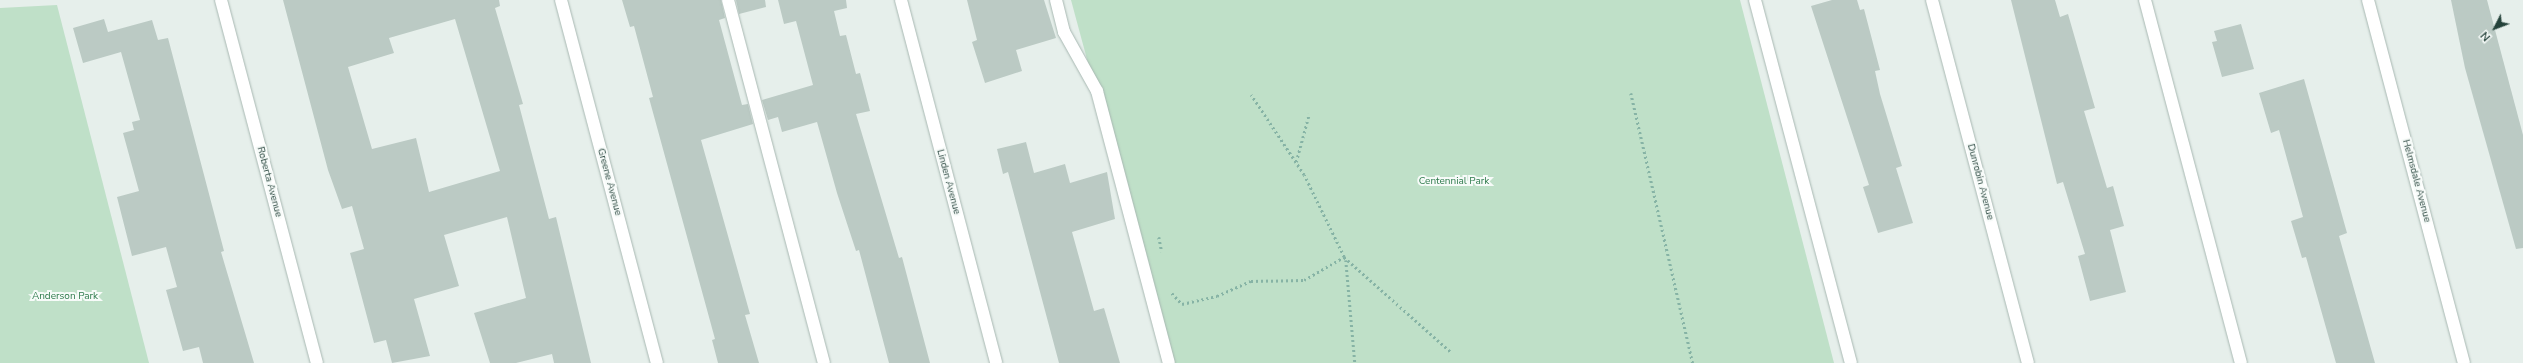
<!DOCTYPE html>
<style>
body{margin:0}
#map{position:relative;width:2523px;height:363px;overflow:hidden;background:#e6efeb;font-family:"Nunito Sans",sans-serif}
div>[style]{position:absolute}
[style*='--x']{left:calc(var(--x)*1px);top:calc(var(--y)*1px);width:calc(var(--w)*1px);rotate:calc(var(--a)*1deg)}
.green>*{inset:0;background:#bfe0c8}
.building>*{inset:0;background:#bbcac4}
.path>*{height:2.5px;margin-top:-1.25px;transform-origin:0;background:repeating-linear-gradient(90deg,#86b3a5 0 2px,transparent 0 5px)}
.roads{filter:drop-shadow(0 0 1px #a8b8b2) drop-shadow(0 0 1px #a8b8b2)}
.lane>*{height:12px;margin:-6px;padding:0 6px;transform-origin:6px;border-radius:6px;background:#fff}
.street>*{height:12px;margin:-6px;padding:0 6px;transform-origin:6px;border-radius:6px;background:#fff}
span{translate:-50% -50%;white-space:nowrap;text-align:center;line-height:1.15;-webkit-text-stroke:4px #f7fbf9;paint-order:stroke}
.street-label{font-size:10px;color:#24423a}
.park-label{font-size:10px;color:#2d7a4b}
.north{position:absolute;left:2475px;top:8px;width:40px;height:40px;-webkit-text-stroke:3px #f7fbf9;paint-order:stroke;rotate:228deg;font-size:11px;font-weight:700;line-height:16px;text-align:center;color:#24423a}
.north::after{content:'';display:block;margin:auto;width:14px;height:18px;background:#24423a;clip-path:polygon(50% 0,100% 100%,50% 72%,0 100%)}
</style>
<div id="map">
<div class="green">
<div style="clip-path:polygon(1071px 0,1740px 0,1834px 363px,1169px 363px)"></div>
<div style="clip-path:polygon(57px 5px,149px 363px,0 363px,0 8px)"></div>
</div>
<div class="building">
<div style="clip-path:polygon(evenodd,283px 0,499px 0,500px 6px,495px 8px,523px 104px,519px 105px,549px 219px,556px 217px,591px 363px,554px 363px,552px 354px,516px 363px,490px 363px,474px 313px,526px 298px,507px 217px,444px 235px,459px 286px,414px 299px,430px 356px,392px 363px,386px 340px,374px 343px,350px 253px,364px 249px,352px 206px,342px 209px,328px 170px,283px 0,455px 19px,500px 171px,429px 192px,416px 138px,372px 149px,348px 67px,394px 53px,389px 38px,455px 19px)"></div>
<div style="clip-path:polygon(622px 0,721px 0,725px 18px,719px 20px,742px 105px,748px 104px,753px 124px,701px 140px,750px 314px,745px 315px,759px 363px,718px 363px,712px 340px,715px 339px,649px 98px,653px 97px,634px 26px,630px 27px)"></div>
<div style="clip-path:polygon(736px 0,765px 0,766px 7px,739px 14px)"></div>
<div style="clip-path:polygon(778px 0,846px 0,847px 8px,834px 11px,840px 36px,846px 35px,856px 74px,860px 73px,870px 111px,856px 114px,899px 258px,902px 257px,930px 363px,889px 363px,859px 250px,856px 251px,837px 193px,817px 122px,782px 132px,778px 117px,768px 120px,762px 100px,813px 85px,796px 21px,784px 24px)"></div>
<div style="clip-path:polygon(967px 0,1044px 0,1056px 38px,1016px 50px,1022px 71px,985px 83px,972px 42px,977px 40px)"></div>
<div style="clip-path:polygon(1832px 0,1857px 0,1860px 10px,1864px 9px,1880px 70px,1875px 71px,1880px 94px,1902px 166px,1896px 168px,1913px 223px,1878px 233px,1863px 187px,1869px 185px,1811px 6px)"></div>
<div style="clip-path:polygon(2011px 0,2055px 0,2060px 17px,2068px 14px,2095px 108px,2084px 111px,2107px 188px,2113px 186px,2124px 226px,2110px 230px,2126px 292px,2090px 301px,2078px 256px,2085px 254px,2063px 182px,2057px 184px)"></div>
<div style="clip-path:polygon(2451px 0,2487px 0,2523px 135px,2523px 248px,2516px 249px,2465px 68px)"></div>
<div style="clip-path:polygon(104px 19px,108px 32px,152px 20px,158px 40px,168px 38px,224px 251px,221px 252px,254px 363px,203px 363px,199px 347px,183px 351px,166px 290px,177px 287px,166px 247px,132px 256px,117px 197px,139px 191px,123px 133px,134px 130px,132px 122px,140px 120px,121px 52px,83px 63px,73px 28px)"></div>
<div style="clip-path:polygon(2241px 24px,2254px 69px,2222px 77px,2212px 42px,2217px 41px,2214px 31px)"></div>
<div style="clip-path:polygon(2304px 79px,2347px 233px,2339px 236px,2375px 363px,2336px 363px,2306px 257px,2302px 258px,2291px 221px,2303px 217px,2279px 130px,2271px 133px,2259px 93px)"></div>
<div style="clip-path:polygon(1026px 142px,1034px 173px,1065px 164px,1070px 183px,1107px 172px,1115px 219px,1072px 232px,1094px 311px,1104px 308px,1120px 363px,1059px 363px,1008px 172px,1003px 174px,997px 149px)"></div>
</div>
<div class="path">
<div style="--x:1631;--y:93;--w:277;--a:77.1"></div>
<div style="--x:1296;--y:162;--w:50;--a:-74.8"></div>
<div style="--x:1159;--y:237;--w:15;--a:79"></div>
<div style="--x:1344;--y:257;--w:143;--a:41.6"></div>
<div style="--x:1346;--y:260;--w:103;--a:85"></div>
<div style="--x:1172;--y:293;--w:15;--a:48"></div>
<div style="--x:1182;--y:304;--w:36;--a:-13"></div>
<div style="--x:1217;--y:296;--w:37;--a:-24"></div>
<div style="--x:1251;--y:281;--w:53;--a:-1.1"></div>
<div style="--x:1304;--y:280;--w:46;--a:-29.9"></div>
<div style="--x:1344;--y:257;--w:91;--a:-116"></div>
<div style="--x:1304;--y:175;--w:96;--a:-123.5"></div>
</div>
<div class="roads">
<div class="lane">
<div style="--x:728;--y:0;--w:375;--a:75.2"></div>
<div style="--x:1056;--y:0;--w:33;--a:76"></div>
<div style="--x:1064;--y:32;--w:68;--a:60.8"></div>
<div style="--x:1097;--y:91;--w:281;--a:75.2"></div>
<div style="--x:1755;--y:0;--w:375;--a:75.2"></div>
<div style="--x:2145;--y:0;--w:375;--a:75.2"></div>
</div>
<div class="street">
<div style="--x:221;--y:0;--w:375;--a:75.2"></div>
<div style="--x:561;--y:0;--w:375;--a:75.2"></div>
<div style="--x:901;--y:0;--w:375;--a:75.3"></div>
<div style="--x:1932;--y:0;--w:375;--a:75.2"></div>
<div style="--x:2368;--y:0;--w:375;--a:75.2"></div>
</div>
</div>
<div class="street-label">
<span style="left:2416px;top:181px;rotate:75deg">Helmsdale Avenue</span>
<span style="left:269px;top:182px;rotate:75deg">Roberta Avenue</span>
<span style="left:609px;top:182px;rotate:75deg">Greene Avenue</span>
<span style="left:948px;top:182px;rotate:75deg">Linden Avenue</span>
<span style="left:1980px;top:182px;rotate:75deg">Dunrobin Avenue</span>
</div>
<div class="park-label">
<span style="left:1454px;top:182px">Centennial Park</span>
<span style="left:65px;top:297px">Anderson Park</span>
</div>
<div class="north">N</div>
</div>
